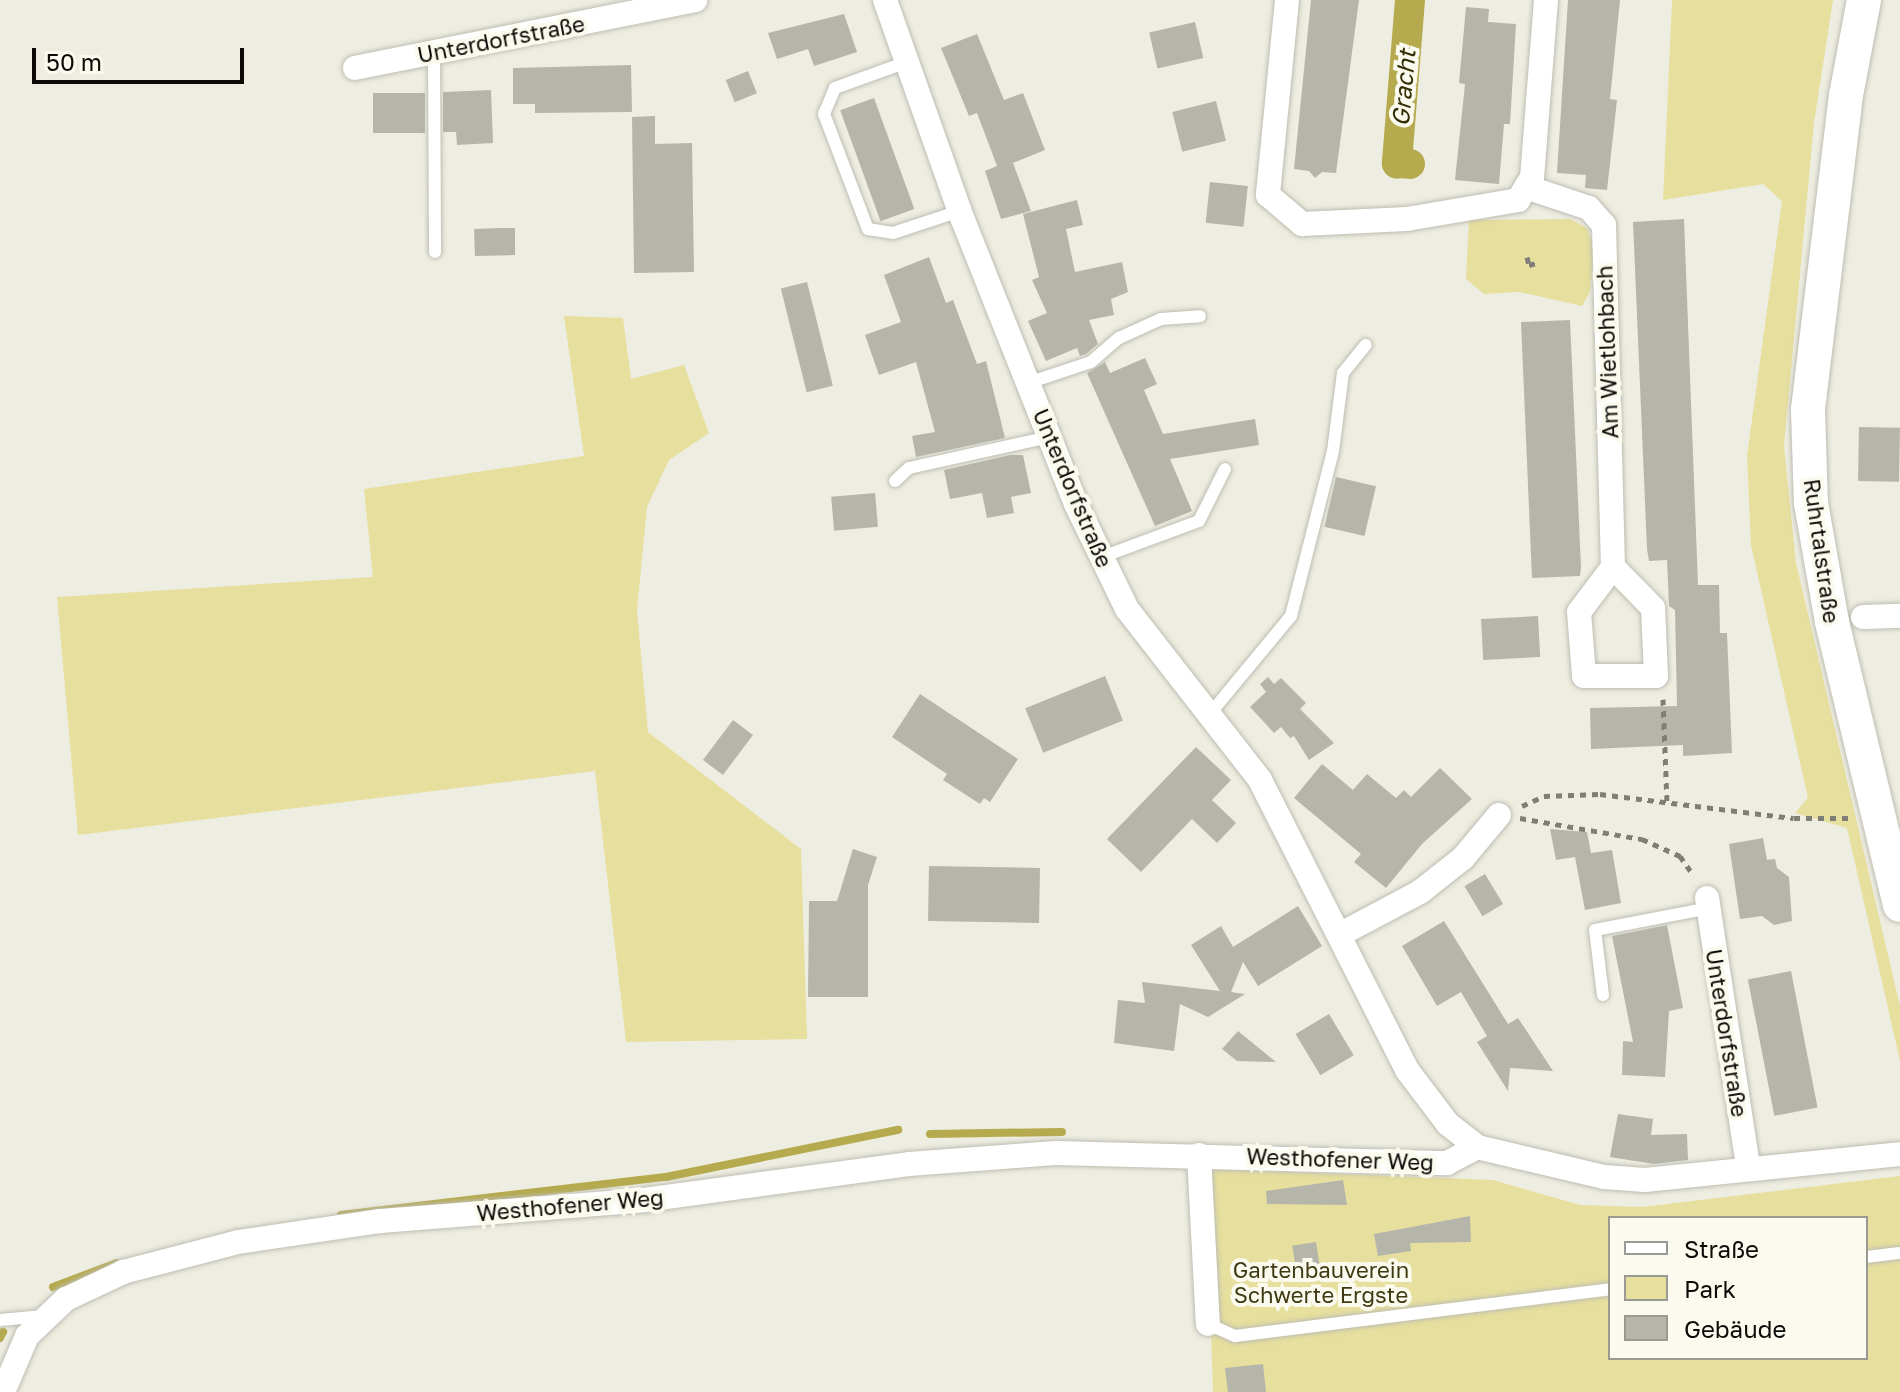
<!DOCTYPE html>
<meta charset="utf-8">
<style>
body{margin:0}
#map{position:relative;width:1900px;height:1392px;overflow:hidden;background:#eeede1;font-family:"Golos Text",sans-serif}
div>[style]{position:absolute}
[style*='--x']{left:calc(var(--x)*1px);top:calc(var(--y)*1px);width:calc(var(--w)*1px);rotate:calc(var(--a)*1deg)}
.green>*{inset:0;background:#e6df9e}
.stream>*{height:8px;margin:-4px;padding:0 4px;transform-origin:4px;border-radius:4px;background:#b5aa4e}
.canal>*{height:30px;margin:-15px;padding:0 15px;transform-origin:15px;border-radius:15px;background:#b5aa4e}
.building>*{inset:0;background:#b6b5aa;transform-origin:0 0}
.path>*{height:5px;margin-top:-2.5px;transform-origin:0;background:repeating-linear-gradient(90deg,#7e7d76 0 6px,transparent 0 12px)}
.roads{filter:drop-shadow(0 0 2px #bebdb2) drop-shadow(0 0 2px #bebdb2)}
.lane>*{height:12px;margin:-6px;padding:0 6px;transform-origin:6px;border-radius:6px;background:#fff}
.street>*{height:24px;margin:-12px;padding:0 12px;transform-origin:12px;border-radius:12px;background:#fff}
.secondary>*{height:34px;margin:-17px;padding:0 17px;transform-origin:17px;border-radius:17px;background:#fff}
span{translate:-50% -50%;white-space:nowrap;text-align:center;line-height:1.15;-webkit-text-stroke:8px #fbfaee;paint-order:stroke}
.street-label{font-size:22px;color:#0c0b08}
.park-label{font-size:22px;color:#3f3a13}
.water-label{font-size:24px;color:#332e05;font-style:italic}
.legend{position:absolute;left:1608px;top:1216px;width:260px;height:144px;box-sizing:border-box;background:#fbfaee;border:2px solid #9b9a92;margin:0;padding:10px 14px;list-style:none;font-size:24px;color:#0c0b08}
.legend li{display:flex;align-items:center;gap:16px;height:40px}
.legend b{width:40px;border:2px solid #9b9a92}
.scale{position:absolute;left:32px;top:48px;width:212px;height:36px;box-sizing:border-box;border:4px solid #0c0b08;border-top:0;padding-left:10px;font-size:24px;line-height:28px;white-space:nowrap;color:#0c0b08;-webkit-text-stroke:6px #fbfaee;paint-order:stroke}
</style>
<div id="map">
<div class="green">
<div style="clip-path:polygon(1672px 0,1833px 0,1814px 123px,1784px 446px,1796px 563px,1900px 1006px,1900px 1061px,1847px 828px,1795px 813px,1808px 798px,1751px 545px,1747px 456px,1782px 201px,1763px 184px,1663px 200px)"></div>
<div style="clip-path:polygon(1570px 219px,1587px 228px,1594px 247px,1590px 292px,1582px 306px,1519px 292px,1484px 294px,1466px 279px,1469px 220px)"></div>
<div style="clip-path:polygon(564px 316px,623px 318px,631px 379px,684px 365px,709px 433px,669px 460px,647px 507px,637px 610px,648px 732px,801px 849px,807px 1039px,626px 1042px,595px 771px,78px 835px,57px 597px,373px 577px,364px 489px,584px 456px)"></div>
<div style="clip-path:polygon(evenodd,1215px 1169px,1493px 1180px,1580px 1205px,1642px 1207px,1900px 1176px,1900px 1392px,1213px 1392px,1206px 1181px,1215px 1169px,1610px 1218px,1866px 1218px,1866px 1358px,1610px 1358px,1610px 1218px)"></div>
</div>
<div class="stream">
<div style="--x:930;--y:1134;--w:132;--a:-0.9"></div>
<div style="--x:341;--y:1215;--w:327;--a:-6.7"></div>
<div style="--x:666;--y:1177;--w:237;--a:-11.5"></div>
<div style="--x:53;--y:1287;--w:68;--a:-20.6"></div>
<div style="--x:0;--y:1338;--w:7;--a:-63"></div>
</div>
<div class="canal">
<div style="--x:1410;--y:0;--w:164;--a:94.6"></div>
<div style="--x:1397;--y:163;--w:13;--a:4"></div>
</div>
<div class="building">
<div style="clip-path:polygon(1311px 0,1359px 0,1336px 173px,1322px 172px,1315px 178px,1309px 171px,1294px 169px)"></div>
<div style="clip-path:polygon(1568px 0,1620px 0,1610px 99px,1617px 100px,1607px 190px,1585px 188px,1586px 175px,1557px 173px)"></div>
<div style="clip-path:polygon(1466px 7px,1489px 9px,1488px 22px,1516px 24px,1510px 124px,1504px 124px,1499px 184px,1455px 180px,1465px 84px,1459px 83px)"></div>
<div style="clip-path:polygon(844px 14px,857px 52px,814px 66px,808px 49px,777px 59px,768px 33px)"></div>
<div style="left:1195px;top:22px;width:37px;height:47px;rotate:77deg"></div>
<div style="clip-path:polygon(977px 34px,1004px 100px,1023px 93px,1045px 150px,1013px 163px,1031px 211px,1001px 219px,985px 171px,997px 166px,977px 113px,969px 116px,941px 48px)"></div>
<div style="clip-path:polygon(631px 65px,632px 112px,535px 113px,535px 104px,513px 104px,513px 68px)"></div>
<div style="left:748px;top:71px;width:24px;height:24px;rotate:68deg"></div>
<div style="clip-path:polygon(491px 90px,493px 143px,457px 145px,456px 132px,443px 132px,443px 92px)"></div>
<div style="left:425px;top:93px;width:40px;height:52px;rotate:90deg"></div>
<div style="left:874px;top:98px;width:118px;height:36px;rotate:70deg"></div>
<div style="left:1216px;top:101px;width:41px;height:45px;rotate:76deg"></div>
<div style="clip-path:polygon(655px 116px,655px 144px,692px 143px,694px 272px,634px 273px,632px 117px)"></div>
<div style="left:1210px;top:182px;width:38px;height:41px;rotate:6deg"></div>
<div style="clip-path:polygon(1077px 200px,1083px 225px,1066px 229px,1075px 272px,1122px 262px,1128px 292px,1111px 299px,1114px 315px,1089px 320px,1098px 344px,1086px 354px,1080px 356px,1077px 348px,1046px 361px,1028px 321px,1047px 313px,1032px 280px,1039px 277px,1023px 214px)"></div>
<div style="clip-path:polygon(1684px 219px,1698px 585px,1719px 585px,1720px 633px,1727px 633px,1732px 753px,1683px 756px,1683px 745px,1591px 749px,1590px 708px,1677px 706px,1675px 610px,1669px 606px,1667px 560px,1649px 561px,1647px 549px,1633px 222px)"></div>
<div style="clip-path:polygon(502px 228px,515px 228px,515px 255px,475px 256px,474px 229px)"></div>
<div style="clip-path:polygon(929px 257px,946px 303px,953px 300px,977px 364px,986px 361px,1005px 438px,916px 457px,912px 436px,935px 432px,916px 362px,879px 375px,865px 335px,901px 322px,884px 275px)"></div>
<div style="left:807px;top:282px;width:107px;height:27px;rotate:76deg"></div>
<div style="clip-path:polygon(1570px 320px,1581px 567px,1580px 576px,1532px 578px,1521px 322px)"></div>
<div style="clip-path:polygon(1145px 358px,1157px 384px,1144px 390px,1163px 434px,1255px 419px,1259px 445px,1170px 459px,1192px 511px,1155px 526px,1087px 373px,1105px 362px,1110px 373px)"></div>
<div style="left:1859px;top:427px;width:41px;height:54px;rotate:1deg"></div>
<div style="clip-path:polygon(1010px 455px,1023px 455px,1031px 493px,1011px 497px,1014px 513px,987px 518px,982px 493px,950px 499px,944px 470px)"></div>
<div style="left:1336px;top:477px;width:41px;height:51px;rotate:13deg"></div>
<div style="left:875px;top:493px;width:34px;height:44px;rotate:85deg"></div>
<div style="left:1538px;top:616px;width:41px;height:57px;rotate:87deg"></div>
<div style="left:1105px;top:676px;width:48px;height:86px;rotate:68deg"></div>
<div style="clip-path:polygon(1268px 677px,1274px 684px,1281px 678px,1306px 703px,1300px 709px,1334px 743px,1309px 760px,1294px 736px,1290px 738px,1281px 727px,1274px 733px,1250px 707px,1266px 692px,1260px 684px)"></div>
<div style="clip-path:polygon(920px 694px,1018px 759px,990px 802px,984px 798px,980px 804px,943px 780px,947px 774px,892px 737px)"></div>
<div style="left:733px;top:720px;width:25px;height:50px;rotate:37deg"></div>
<div style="clip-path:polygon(1196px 747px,1231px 780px,1212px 800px,1236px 823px,1217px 843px,1192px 819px,1141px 872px,1107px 839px)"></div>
<div style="clip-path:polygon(1322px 764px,1353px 790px,1367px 774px,1396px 798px,1404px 790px,1411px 797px,1440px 768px,1472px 799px,1422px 844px,1386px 888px,1354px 862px,1361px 854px,1294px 798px)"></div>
<div style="clip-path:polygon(1550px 829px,1587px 832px,1591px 853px,1612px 850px,1621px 903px,1585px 910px,1575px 857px,1556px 860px)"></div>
<div style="clip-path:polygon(1763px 838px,1767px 860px,1775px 859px,1777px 868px,1789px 877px,1792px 921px,1774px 925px,1762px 916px,1740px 919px,1729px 844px)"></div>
<div style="clip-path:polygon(853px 849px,877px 857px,868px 885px,868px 997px,808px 997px,809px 901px,837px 901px)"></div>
<div style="left:929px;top:866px;width:111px;height:55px;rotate:1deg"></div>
<div style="left:1485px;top:874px;width:35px;height:24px;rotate:59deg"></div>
<div style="clip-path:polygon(1298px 906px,1322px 946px,1258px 986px,1243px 962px,1231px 992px,1245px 994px,1208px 1017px,1180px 1004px,1174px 1051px,1114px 1043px,1118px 1000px,1145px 1003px,1142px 982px,1220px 991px,1191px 945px,1221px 926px,1233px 947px)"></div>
<div style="clip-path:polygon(1444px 921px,1508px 1024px,1518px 1018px,1553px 1071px,1510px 1068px,1508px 1091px,1477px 1042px,1487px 1036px,1461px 992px,1437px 1006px,1402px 946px)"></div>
<div style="clip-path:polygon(1667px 925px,1683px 1008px,1669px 1011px,1665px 1077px,1622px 1075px,1623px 1041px,1633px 1042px,1612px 936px)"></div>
<div style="left:1791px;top:971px;width:139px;height:44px;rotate:79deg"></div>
<div style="left:1329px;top:1014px;width:48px;height:39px;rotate:59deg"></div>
<div style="clip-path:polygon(1238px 1031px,1276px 1062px,1237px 1061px,1222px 1049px)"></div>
<div style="clip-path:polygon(1618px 1114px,1653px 1119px,1651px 1135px,1687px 1134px,1688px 1160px,1654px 1164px,1610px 1157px)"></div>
<div style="clip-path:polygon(1343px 1180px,1347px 1205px,1267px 1204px,1266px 1191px)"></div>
<div style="clip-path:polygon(1470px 1216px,1471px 1242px,1410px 1243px,1411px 1251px,1378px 1256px,1374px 1234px)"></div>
<div style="left:1316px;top:1242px;width:25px;height:24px;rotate:81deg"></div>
<div style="clip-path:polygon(1263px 1364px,1266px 1392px,1228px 1392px,1225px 1368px)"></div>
</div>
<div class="path">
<div style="--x:1527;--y:257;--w:8;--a:76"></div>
<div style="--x:1529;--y:265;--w:7;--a:-16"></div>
<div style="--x:1663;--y:699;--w:102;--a:87.8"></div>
<div style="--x:1522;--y:806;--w:24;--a:-24"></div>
<div style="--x:1544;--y:796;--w:56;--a:-2"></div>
<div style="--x:1600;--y:794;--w:195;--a:7.1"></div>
<div style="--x:1794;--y:818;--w:55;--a:0"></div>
<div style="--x:1520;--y:818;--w:124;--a:9.8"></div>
<div style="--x:1642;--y:839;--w:42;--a:24.1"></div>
<div style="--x:1680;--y:856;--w:24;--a:55"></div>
</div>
<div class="roads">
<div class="lane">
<div style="--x:434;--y:52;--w:200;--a:89.7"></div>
<div style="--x:907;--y:62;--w:77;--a:160.1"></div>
<div style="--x:835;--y:88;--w:28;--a:113"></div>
<div style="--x:824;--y:114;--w:123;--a:69.1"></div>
<div style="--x:868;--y:229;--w:25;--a:9"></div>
<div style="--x:893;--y:233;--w:71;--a:-18.2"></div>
<div style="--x:1028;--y:383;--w:66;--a:-18.4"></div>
<div style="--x:1091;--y:362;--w:37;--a:-41"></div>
<div style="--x:1119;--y:338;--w:46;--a:-24.3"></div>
<div style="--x:1161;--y:319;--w:39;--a:-4"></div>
<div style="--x:895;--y:481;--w:19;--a:-43"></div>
<div style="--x:909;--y:468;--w:143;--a:-12.5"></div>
<div style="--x:1102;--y:557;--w:103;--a:-20.4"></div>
<div style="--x:1199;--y:521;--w:58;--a:-63.4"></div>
<div style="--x:1209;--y:715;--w:129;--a:-50.4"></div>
<div style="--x:1291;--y:616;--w:170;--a:-75.7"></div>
<div style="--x:1333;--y:451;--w:79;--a:-82.7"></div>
<div style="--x:1343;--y:373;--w:36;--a:-51"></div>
<div style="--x:1603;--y:995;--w:65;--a:-97"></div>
<div style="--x:1595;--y:930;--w:116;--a:-10.9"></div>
<div style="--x:1866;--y:1257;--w:34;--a:-7"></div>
<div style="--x:0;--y:1320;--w:44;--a:-5.2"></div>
<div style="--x:1208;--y:1324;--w:30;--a:24"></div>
<div style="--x:1235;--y:1336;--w:378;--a:-7.1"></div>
</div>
<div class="street">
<div style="--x:885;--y:0;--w:233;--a:70.5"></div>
<div style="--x:963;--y:220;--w:306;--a:68.3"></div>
<div style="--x:1076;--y:504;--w:117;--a:64.1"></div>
<div style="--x:1127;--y:609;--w:217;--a:52.1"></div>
<div style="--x:1260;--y:780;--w:325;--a:63.1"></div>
<div style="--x:1407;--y:1070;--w:68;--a:52.8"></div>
<div style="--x:1448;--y:1124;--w:37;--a:38"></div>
<div style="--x:1477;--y:1147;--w:130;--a:13.3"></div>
<div style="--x:1604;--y:1177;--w:41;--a:4.2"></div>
<div style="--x:1645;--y:1180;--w:256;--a:-5.8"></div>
<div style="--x:1287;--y:0;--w:196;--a:95.6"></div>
<div style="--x:1268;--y:195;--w:45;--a:40.5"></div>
<div style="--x:1302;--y:224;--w:105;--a:-2.7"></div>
<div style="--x:1407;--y:219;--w:113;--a:-9.7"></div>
<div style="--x:1518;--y:200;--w:26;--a:-58"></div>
<div style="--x:1532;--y:178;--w:179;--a:-85.5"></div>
<div style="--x:355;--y:68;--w:347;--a:-11.3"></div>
<div style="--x:1526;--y:187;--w:66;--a:18.4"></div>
<div style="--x:1589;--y:208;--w:23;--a:49"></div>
<div style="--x:1604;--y:225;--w:342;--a:88.5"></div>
<div style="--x:1613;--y:567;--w:56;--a:127.1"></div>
<div style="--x:1579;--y:612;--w:64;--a:85.5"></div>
<div style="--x:1584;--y:676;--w:72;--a:0"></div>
<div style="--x:1656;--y:676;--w:68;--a:-92.5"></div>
<div style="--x:1653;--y:608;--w:57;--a:-134.3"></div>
<div style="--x:1863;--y:617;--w:37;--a:-2"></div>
<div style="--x:1707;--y:898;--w:272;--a:81.3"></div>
<div style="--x:1339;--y:935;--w:92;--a:-28"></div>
<div style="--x:1420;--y:892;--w:55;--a:-38.3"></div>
<div style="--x:1463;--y:858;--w:56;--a:-50.1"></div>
<div style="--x:1199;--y:1155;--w:169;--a:87"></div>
<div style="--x:3;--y:1392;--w:61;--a:-66.8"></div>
<div style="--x:27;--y:1336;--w:54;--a:-43.5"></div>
<div style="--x:66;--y:1299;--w:63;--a:-25.3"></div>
<div style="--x:123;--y:1272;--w:119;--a:-14.6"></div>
<div style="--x:238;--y:1242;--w:144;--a:-8.4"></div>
<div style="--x:380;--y:1221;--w:265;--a:-4.5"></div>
<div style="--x:644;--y:1200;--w:267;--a:-7.7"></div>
<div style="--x:909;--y:1164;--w:147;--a:-4.3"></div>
<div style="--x:1056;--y:1153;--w:391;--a:1.5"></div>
<div style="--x:1447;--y:1163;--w:34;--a:-28"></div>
</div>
<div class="secondary">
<div style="--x:1864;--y:0;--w:97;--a:100.7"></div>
<div style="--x:1846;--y:95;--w:317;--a:96.9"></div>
<div style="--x:1808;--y:410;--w:93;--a:88.2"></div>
<div style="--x:1811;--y:503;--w:121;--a:80"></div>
<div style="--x:1832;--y:622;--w:291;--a:76.5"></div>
</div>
</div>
<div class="street-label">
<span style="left:501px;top:39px;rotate:-11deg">Unterdorfstraße</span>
<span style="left:1607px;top:352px;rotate:-92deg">Am Wietlohbach</span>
<span style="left:1073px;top:488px;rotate:67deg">Unterdorfstraße</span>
<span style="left:1822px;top:551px;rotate:82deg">Ruhrtalstraße</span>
<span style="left:1727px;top:1033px;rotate:81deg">Unterdorfstraße</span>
<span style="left:1340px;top:1159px;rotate:2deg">Westhofener Weg</span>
<span style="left:570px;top:1205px;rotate:-5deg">Westhofener Weg</span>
</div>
<div class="park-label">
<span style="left:1321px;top:1282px">Gartenbauverein<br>Schwerte Ergste</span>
</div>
<div class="water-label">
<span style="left:1403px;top:88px;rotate:-85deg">Gracht</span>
</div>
<ul class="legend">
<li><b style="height:10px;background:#fff"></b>Straße</li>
<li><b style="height:22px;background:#e6df9e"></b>Park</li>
<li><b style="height:22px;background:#b6b5aa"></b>Gebäude</li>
</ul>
<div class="scale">50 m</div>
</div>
